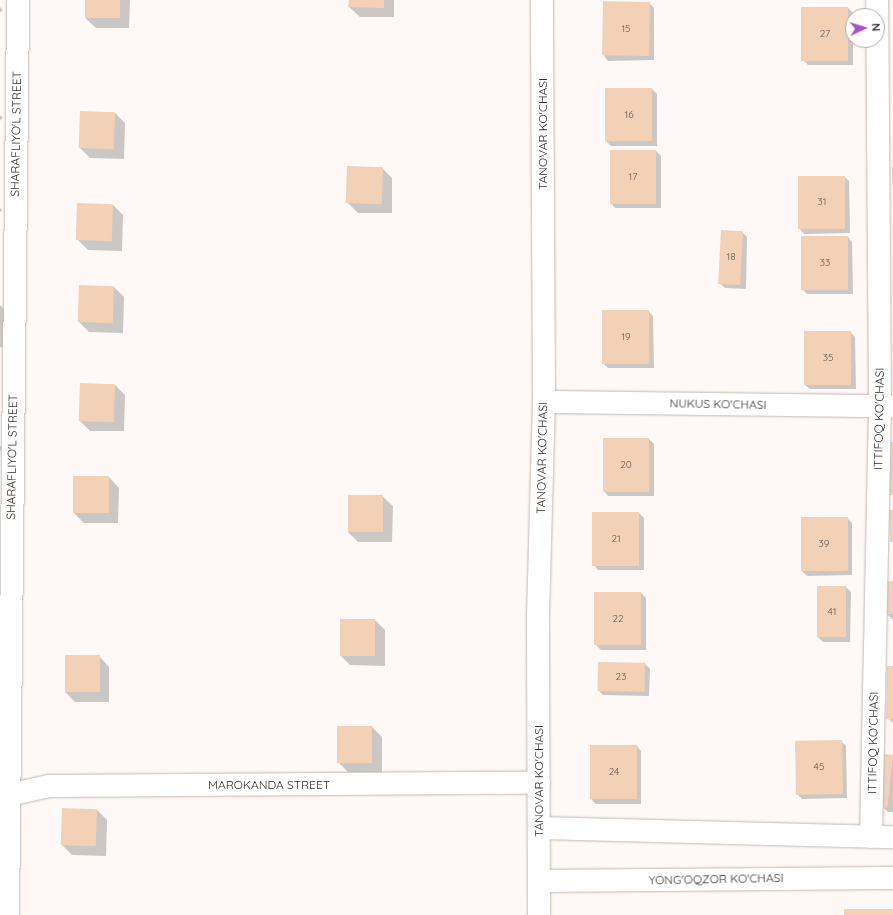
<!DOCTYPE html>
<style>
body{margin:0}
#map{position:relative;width:893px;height:915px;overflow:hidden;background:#fef9f6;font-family:Quicksand,sans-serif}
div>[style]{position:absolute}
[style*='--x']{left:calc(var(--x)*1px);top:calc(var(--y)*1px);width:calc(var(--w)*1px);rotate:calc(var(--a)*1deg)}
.shadow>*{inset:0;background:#0003;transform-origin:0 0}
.building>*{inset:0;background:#f3d1b7;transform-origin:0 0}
.roads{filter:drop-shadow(0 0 1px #c1b9b4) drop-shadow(0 0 1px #c1b9b4)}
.minor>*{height:22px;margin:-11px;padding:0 11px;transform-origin:11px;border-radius:11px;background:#fff}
span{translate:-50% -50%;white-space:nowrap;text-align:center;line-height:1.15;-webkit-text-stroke:3.5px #fff;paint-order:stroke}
.number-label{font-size:10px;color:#635850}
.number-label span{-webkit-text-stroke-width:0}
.street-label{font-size:12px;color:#33302d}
.north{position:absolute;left:845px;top:8px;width:40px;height:40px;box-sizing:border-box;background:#fff;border:1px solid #adacab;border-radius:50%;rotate:86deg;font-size:11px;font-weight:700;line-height:16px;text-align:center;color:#33302d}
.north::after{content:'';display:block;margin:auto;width:14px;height:18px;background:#ab53c1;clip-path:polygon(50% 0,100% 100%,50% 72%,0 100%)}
</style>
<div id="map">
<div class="shadow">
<div style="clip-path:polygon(86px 0,130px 0,129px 28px,96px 28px,85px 18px)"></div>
<div style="clip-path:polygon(350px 0,394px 0,394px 17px,360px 17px,349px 7px)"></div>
<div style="clip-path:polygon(649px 3px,654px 8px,654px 60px,608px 61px,604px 56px)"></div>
<div style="left:0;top:7px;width:4px;height:39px;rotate:45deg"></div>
<div style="clip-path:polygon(848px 8px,853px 13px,853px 65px,808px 65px,803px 60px)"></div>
<div style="clip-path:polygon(606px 89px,652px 89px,657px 94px,657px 146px,611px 146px,606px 141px)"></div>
<div style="clip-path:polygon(115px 113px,125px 123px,124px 159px,90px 158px,80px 148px)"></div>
<div style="left:0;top:115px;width:4px;height:39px;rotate:45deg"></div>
<div style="clip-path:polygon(611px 151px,656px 151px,661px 156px,661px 208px,615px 208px,611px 203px)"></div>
<div style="clip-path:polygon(893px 167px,893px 193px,892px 168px)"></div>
<div style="clip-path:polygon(382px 168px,392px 178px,392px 213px,358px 213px,348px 203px)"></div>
<div style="clip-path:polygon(845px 177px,849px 181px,850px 233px,804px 234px,800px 229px)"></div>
<div style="clip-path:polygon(113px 205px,123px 215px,122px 251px,88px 250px,78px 240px)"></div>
<div style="left:0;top:208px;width:3px;height:38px;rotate:45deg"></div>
<div style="clip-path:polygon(742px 232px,747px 237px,746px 289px,725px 288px,720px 283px)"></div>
<div style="clip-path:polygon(848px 237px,852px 242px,853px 294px,807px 294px,802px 289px)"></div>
<div style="clip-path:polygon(114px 287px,124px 297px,123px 333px,89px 332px,79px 322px)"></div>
<div style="clip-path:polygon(0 305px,7px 312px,7px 348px,0 347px)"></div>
<div style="clip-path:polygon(648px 311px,653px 316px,654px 368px,608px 368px,603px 363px)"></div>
<div style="clip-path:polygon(850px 332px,855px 337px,856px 389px,810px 389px,805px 385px)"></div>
<div style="clip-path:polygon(115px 385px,125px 395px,124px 431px,90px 431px,80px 421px)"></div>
<div style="clip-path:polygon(604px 439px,649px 439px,654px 444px,654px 496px,608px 496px,604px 491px)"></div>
<div style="left:0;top:446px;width:4px;height:39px;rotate:45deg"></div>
<div style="clip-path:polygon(109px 477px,119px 488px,118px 523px,84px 523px,74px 513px)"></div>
<div style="clip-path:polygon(382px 496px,393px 506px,392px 542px,358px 542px,348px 532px)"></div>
<div style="clip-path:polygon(639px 513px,644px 518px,644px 570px,598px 570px,594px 565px)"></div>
<div style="clip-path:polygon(847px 518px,852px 523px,852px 575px,807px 576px,802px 571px)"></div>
<div style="clip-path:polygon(893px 582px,893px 619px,892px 619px,887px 614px)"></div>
<div style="clip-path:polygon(846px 587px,851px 592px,850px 642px,823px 642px,818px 637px)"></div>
<div style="clip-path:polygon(595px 593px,641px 593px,646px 598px,646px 650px,601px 650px,596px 645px)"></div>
<div style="clip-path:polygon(375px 620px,385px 630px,385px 666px,350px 665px,340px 655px)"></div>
<div style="clip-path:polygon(99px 656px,109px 667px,109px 702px,75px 702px,65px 692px)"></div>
<div style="clip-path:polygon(599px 663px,645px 664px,650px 669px,649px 696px,603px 695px,598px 690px)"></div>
<div style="clip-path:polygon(893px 667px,893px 723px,887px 718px)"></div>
<div style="clip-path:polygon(372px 727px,382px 737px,382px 773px,348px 772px,338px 762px)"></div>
<div style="clip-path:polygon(841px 741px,846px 746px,847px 798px,802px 799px,797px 794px)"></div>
<div style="clip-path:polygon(637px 746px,641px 751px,641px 804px,596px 804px,591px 799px)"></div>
<div style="clip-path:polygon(893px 756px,893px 812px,888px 812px,883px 807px)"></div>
<div style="clip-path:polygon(97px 810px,107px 820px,106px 856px,72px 855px,62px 845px)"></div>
</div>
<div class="building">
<div style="left:85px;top:0;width:35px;height:18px"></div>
<div style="clip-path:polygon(349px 0,384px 0,384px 8px,348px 7px)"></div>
<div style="left:650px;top:2px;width:54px;height:47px;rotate:91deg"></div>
<div style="left:801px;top:7px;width:47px;height:54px"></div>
<div style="left:605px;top:88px;width:47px;height:53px"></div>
<div style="left:80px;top:111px;width:35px;height:37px;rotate:2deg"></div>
<div style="left:610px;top:150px;width:46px;height:54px"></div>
<div style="left:347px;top:166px;width:36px;height:37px;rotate:2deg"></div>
<div style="left:798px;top:176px;width:47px;height:53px"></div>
<div style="left:77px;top:203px;width:36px;height:37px;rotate:2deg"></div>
<div style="left:721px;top:230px;width:22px;height:54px;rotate:3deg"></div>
<div style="left:801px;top:236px;width:47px;height:54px"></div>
<div style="left:79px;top:285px;width:35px;height:37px;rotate:2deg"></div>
<div style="left:602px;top:310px;width:47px;height:54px"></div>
<div style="left:851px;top:331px;width:54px;height:47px;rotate:90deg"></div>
<div style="left:80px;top:383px;width:35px;height:38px;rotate:2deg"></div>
<div style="left:603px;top:438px;width:46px;height:54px"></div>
<div style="clip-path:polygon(890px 442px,893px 442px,893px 495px,889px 495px)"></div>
<div style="left:73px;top:476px;width:36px;height:37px"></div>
<div style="left:348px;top:495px;width:35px;height:37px"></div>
<div style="clip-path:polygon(889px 510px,893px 510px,893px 542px,890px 542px)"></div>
<div style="left:592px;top:512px;width:47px;height:54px"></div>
<div style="left:848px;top:517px;width:54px;height:47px;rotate:90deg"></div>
<div style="clip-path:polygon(893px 581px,893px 614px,886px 614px,885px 582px)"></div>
<div style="left:817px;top:586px;width:29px;height:51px"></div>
<div style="left:594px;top:592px;width:47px;height:53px"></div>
<div style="left:340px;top:619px;width:35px;height:37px"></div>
<div style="left:65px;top:655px;width:35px;height:37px"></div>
<div style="left:598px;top:662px;width:47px;height:29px;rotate:1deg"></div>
<div style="clip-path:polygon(887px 666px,893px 666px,893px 719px,886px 719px)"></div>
<div style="left:337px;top:726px;width:35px;height:37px"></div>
<div style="left:842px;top:740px;width:54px;height:47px;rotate:89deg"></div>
<div style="left:637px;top:745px;width:54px;height:47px;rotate:90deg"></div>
<div style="left:883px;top:754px;width:10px;height:53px;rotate:6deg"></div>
<div style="left:62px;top:808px;width:35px;height:37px;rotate:2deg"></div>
<div style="left:844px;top:909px;width:49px;height:6px"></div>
</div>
<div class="roads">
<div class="minor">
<div style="--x:544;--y:402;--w:349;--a:0.7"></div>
<div style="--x:0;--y:797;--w:50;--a:-12.7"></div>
<div style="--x:49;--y:786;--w:490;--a:-0.4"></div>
<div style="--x:540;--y:828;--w:353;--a:1.5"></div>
<div style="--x:871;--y:837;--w:431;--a:-88.8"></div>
<div style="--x:880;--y:406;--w:406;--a:-90.4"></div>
<div style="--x:539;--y:881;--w:354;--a:-0.5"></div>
<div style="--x:8;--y:915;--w:915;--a:-89.37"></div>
<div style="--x:539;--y:915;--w:300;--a:-90.2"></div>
<div style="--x:538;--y:615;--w:213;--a:-88.4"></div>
<div style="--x:544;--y:402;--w:402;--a:-90.3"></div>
</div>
</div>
<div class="number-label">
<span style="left:626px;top:29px">15</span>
<span style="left:825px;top:34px">27</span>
<span style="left:629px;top:115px">16</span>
<span style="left:633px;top:177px">17</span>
<span style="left:822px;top:202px">31</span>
<span style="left:731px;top:257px">18</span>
<span style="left:825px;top:263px">33</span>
<span style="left:626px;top:337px">19</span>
<span style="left:828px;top:358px">35</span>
<span style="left:626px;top:465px">20</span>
<span style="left:616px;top:539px">21</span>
<span style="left:824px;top:544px">39</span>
<span style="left:832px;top:612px">41</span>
<span style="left:618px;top:619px">22</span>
<span style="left:621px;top:677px">23</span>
<span style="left:819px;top:767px">45</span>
<span style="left:614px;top:772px">24</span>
</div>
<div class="street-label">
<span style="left:16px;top:134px;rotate:-89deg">SHARAFLIYO'L STREET</span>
<span style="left:543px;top:134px;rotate:-90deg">TANOVAR KO'CHASI</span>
<span style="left:718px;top:404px;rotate:1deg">NUKUS KO'CHASI</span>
<span style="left:879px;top:419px;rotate:-89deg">ITTIFOQ KO'CHASI</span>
<span style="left:12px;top:457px;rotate:-89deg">SHARAFLIYO'L STREET</span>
<span style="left:542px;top:458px;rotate:-89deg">TANOVAR KO'CHASI</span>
<span style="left:873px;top:743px;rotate:-89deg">ITTIFOQ KO'CHASI</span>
<span style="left:539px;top:781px;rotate:-90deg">TANOVAR KO'CHASI</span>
<span style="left:269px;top:785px">MAROKANDA STREET</span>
<span style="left:716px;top:879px;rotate:-1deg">YONG'OQZOR KO'CHASI</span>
</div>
<div class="north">N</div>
</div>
